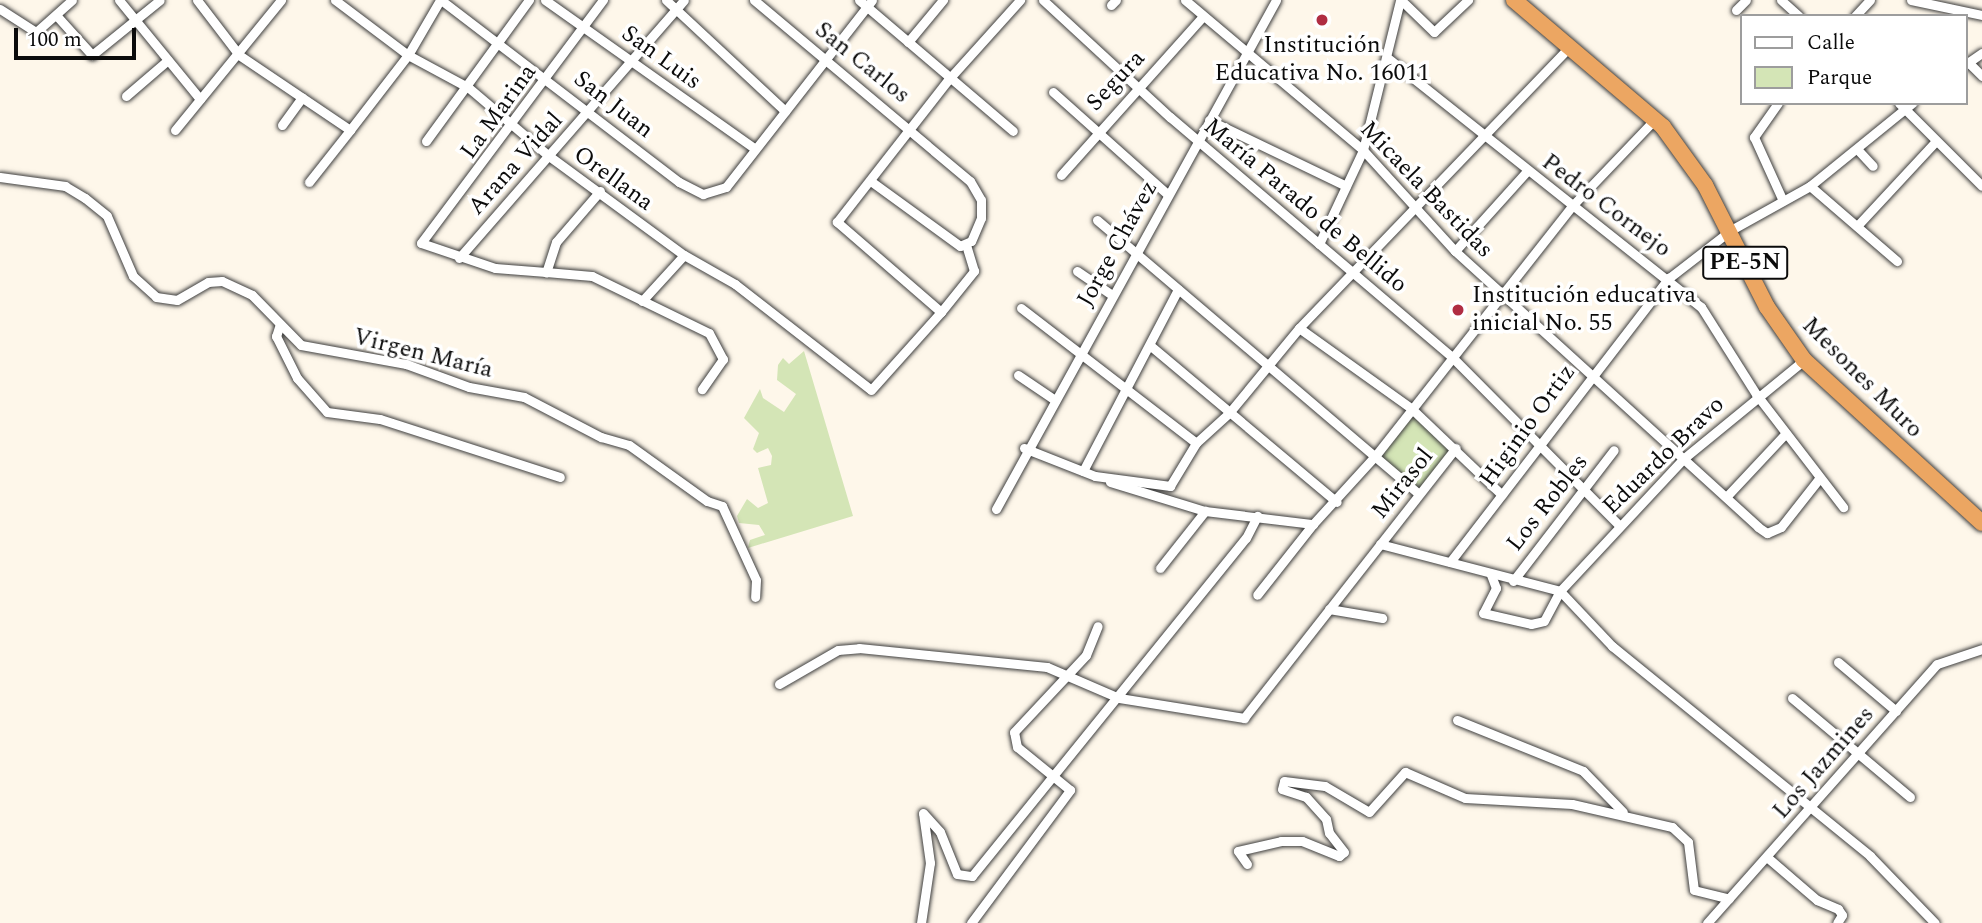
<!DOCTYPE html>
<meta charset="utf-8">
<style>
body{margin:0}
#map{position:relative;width:1982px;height:923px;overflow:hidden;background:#fef7ea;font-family:Spectral,serif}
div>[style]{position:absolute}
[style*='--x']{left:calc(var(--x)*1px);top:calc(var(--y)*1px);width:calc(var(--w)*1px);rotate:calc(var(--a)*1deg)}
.green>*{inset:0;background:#d4e5b6;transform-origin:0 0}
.roads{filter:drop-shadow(0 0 2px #3e3e3e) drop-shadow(0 0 2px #3e3e3e)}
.minor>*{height:9px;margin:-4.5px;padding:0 4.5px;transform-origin:4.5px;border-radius:4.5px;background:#fff}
.trunk>*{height:16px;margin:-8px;padding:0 8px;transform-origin:8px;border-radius:8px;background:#eca662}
.dots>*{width:19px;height:19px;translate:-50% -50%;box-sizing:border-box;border:4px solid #fff;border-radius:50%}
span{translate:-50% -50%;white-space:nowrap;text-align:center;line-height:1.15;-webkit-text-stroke:7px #fff;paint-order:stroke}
.shield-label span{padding:2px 5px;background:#fff;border:2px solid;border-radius:5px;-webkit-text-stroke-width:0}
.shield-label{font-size:23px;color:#0b0b0b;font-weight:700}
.poi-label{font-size:24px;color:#0b0b0b}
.left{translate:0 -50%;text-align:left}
.street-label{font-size:24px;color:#0b0b0b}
.legend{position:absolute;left:1740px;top:14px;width:228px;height:91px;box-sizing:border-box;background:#fff;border:2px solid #9d9d9d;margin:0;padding:9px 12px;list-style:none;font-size:21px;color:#0b0b0b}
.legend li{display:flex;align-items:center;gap:14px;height:35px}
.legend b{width:35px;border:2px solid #9d9d9d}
.scale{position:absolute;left:14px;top:28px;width:122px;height:32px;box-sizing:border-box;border:4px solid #0b0b0b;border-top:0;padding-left:9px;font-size:21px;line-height:24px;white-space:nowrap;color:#0b0b0b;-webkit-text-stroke:5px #fff;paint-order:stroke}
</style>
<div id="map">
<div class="green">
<div style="clip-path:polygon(804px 351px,853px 516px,748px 548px,750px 540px,765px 535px,759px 525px,739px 523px,737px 516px,747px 499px,758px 508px,768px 503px,758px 468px,771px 465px,772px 456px,768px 448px,757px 453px,753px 449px,759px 433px,744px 418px,760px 389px,763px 398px,784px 412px,796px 394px,777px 380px,778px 365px,783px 358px,789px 364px)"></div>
<div style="left:1412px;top:409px;width:59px;height:58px;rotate:42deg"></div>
</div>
<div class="roads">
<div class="minor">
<div style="--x:119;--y:0;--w:128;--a:50.7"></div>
<div style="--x:197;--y:0;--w:69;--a:52.6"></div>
<div style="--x:239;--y:55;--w:134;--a:34"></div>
<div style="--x:350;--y:130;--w:95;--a:-52.3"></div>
<div style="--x:408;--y:55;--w:64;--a:-59.8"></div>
<div style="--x:335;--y:0;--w:91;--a:37"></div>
<div style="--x:408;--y:55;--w:69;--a:28.4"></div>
<div style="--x:469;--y:88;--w:105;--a:40.4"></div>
<div style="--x:549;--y:156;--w:167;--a:36.3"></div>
<div style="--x:684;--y:255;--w:59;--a:29.6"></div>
<div style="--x:735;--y:284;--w:172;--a:37.9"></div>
<div style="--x:871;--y:390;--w:105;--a:-48.1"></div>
<div style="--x:941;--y:312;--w:138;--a:-139.1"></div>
<div style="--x:837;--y:222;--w:180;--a:-52"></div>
<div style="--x:948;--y:80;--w:108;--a:-48"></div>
<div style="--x:441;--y:0;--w:300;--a:37.4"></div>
<div style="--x:679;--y:182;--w:27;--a:27"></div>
<div style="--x:703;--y:194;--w:24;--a:-17"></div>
<div style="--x:726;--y:187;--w:237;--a:-52"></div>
<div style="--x:545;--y:0;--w:255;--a:35.3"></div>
<div style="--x:666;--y:0;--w:163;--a:43"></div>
<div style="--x:754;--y:0;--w:282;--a:40"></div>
<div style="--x:970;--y:181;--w:22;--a:60"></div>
<div style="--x:981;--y:200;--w:18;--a:90"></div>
<div style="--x:981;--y:218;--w:25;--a:113"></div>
<div style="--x:971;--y:241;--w:12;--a:156"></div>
<div style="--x:960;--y:246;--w:109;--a:-144"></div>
<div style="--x:859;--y:0;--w:202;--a:40.4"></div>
<div style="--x:1043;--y:0;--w:173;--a:42.7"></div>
<div style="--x:1170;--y:117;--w:369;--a:40.4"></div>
<div style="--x:1451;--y:356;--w:238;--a:45.2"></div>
<div style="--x:1185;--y:0;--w:233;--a:40.1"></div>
<div style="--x:1363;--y:150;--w:137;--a:47.7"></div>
<div style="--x:1455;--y:251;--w:410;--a:42.3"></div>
<div style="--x:1758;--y:527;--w:11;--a:34"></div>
<div style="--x:1767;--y:533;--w:15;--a:-23"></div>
<div style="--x:1781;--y:527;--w:60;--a:-51.8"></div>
<div style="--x:1401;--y:0;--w:46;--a:44.1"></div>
<div style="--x:1434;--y:32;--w:47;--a:-43.3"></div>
<div style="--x:1781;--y:0;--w:24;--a:42"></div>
<div style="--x:1911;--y:0;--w:73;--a:11.9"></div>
<div style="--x:1111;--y:5;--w:7;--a:-45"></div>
<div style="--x:0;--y:9;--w:43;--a:32.6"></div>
<div style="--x:36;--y:32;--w:48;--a:-41.6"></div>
<div style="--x:1736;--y:10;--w:14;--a:-45"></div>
<div style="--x:56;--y:15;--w:54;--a:48"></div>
<div style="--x:92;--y:55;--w:87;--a:-39"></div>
<div style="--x:1855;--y:16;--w:22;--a:-47"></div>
<div style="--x:908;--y:42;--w:55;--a:-50.2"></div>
<div style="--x:1389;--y:59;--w:399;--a:38.5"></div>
<div style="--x:1701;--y:307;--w:103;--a:57.7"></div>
<div style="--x:1756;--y:394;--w:143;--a:52.4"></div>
<div style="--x:1968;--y:62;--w:20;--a:45"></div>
<div style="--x:1966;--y:64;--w:19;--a:-35"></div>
<div style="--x:1053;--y:92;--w:153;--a:41.8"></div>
<div style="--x:126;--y:96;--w:55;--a:-40.6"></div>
<div style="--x:1778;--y:103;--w:42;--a:125.2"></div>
<div style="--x:1754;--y:137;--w:70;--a:65.6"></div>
<div style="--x:1899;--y:103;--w:117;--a:45"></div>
<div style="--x:1209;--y:120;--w:152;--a:25.7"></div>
<div style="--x:282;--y:125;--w:34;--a:-54"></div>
<div style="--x:175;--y:130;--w:168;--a:-50.8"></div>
<div style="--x:426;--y:141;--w:175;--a:-53.9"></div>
<div style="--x:1857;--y:149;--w:23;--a:47"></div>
<div style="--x:1061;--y:175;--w:213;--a:-48.2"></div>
<div style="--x:0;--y:177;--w:66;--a:7.9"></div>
<div style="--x:65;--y:186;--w:23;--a:31"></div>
<div style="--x:85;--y:198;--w:28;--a:39"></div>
<div style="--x:107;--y:216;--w:65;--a:66.6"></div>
<div style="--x:133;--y:276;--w:31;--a:42"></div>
<div style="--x:156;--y:297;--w:21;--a:8"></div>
<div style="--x:177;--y:300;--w:36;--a:-30"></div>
<div style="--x:208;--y:282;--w:14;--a:-4"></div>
<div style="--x:222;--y:281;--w:33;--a:25"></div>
<div style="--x:252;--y:295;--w:70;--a:45.6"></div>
<div style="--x:301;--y:345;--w:107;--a:10.3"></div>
<div style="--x:406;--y:364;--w:67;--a:20.1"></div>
<div style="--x:469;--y:387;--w:56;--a:10.3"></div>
<div style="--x:524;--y:397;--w:87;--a:27.5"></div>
<div style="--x:601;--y:437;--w:29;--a:16"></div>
<div style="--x:629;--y:445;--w:96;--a:35.7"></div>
<div style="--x:707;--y:501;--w:16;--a:18"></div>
<div style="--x:722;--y:506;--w:81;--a:65.3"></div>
<div style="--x:756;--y:580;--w:17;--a:93"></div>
<div style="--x:309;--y:182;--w:66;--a:-51.7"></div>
<div style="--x:1810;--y:186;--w:115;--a:40.8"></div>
<div style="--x:600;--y:191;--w:67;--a:130.8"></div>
<div style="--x:556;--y:242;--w:32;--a:108"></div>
<div style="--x:546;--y:272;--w:51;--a:-175.5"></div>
<div style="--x:495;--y:268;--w:78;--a:-161.3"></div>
<div style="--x:421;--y:243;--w:304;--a:-53.2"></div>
<div style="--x:1097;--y:220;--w:421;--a:40.4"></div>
<div style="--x:1857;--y:226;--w:113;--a:-47.1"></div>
<div style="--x:1319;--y:244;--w:104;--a:-64.9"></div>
<div style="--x:1363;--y:150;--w:154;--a:-76.1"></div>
<div style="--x:1455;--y:251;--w:108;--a:-48"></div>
<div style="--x:459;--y:258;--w:342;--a:-48.9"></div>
<div style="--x:1077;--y:271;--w:42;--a:34.4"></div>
<div style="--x:546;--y:272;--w:46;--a:5"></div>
<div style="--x:592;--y:276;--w:130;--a:26"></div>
<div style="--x:709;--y:333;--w:30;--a:62"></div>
<div style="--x:723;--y:359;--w:37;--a:125"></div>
<div style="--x:642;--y:301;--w:62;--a:-47.6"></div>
<div style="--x:1021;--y:308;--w:221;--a:37.6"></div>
<div style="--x:941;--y:312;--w:53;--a:-51.2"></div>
<div style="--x:974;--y:271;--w:27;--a:-107"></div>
<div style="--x:280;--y:324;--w:13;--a:108"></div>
<div style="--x:276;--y:336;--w:47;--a:63.4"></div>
<div style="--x:297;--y:378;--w:45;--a:48.6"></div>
<div style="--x:327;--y:412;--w:53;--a:7.5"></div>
<div style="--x:380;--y:419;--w:189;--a:17.9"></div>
<div style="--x:1299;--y:328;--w:139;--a:35.6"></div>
<div style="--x:1412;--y:409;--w:124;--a:43.7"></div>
<div style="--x:1152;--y:347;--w:241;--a:40"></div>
<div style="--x:1018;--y:375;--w:45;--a:34"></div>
<div style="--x:1024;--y:448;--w:76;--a:21.5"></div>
<div style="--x:1095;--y:476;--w:76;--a:7.6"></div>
<div style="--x:1170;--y:486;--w:50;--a:-58.8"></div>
<div style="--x:1196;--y:443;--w:45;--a:-42.3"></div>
<div style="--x:1229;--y:413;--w:110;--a:-50.5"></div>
<div style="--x:1299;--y:328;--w:390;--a:-46.1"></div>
<div style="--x:1083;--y:471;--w:205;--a:-62.4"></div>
<div style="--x:1110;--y:482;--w:99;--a:17"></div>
<div style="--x:1205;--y:511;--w:109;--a:6.9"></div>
<div style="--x:1313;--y:524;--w:90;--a:128.3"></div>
<div style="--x:1727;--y:496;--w:86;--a:-46.9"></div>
<div style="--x:996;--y:509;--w:581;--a:-61.18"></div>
<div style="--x:1313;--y:524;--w:93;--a:-47.6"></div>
<div style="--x:1376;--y:455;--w:315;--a:-51.8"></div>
<div style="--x:1571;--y:207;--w:120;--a:-46.3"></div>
<div style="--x:1380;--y:544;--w:186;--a:14.6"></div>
<div style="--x:1560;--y:591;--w:76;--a:46.6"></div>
<div style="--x:1612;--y:646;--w:333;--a:39.1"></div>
<div style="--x:1870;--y:856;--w:93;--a:45.9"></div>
<div style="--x:1450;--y:562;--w:359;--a:-52.4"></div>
<div style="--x:1669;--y:278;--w:78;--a:-37.7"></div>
<div style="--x:1731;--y:230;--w:90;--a:-29.1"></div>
<div style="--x:1810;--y:186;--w:132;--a:-39.1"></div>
<div style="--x:1160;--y:568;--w:73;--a:-51.7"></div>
<div style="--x:1491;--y:575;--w:14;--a:69"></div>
<div style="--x:1496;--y:588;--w:28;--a:117"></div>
<div style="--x:1483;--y:613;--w:49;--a:12.9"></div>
<div style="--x:1531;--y:624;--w:13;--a:-13"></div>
<div style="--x:1544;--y:621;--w:34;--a:-62"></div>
<div style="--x:1560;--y:591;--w:180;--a:-47"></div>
<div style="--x:1683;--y:459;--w:156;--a:-39.3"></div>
<div style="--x:1513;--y:581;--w:165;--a:-52.4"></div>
<div style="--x:1329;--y:609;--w:54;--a:9.6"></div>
<div style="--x:1838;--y:662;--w:76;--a:40.2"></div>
<div style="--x:779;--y:684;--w:68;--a:-30"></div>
<div style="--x:838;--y:650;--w:21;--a:-5"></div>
<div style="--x:859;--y:648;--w:189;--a:5.8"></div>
<div style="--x:1047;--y:667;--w:78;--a:23.3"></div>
<div style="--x:1119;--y:698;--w:127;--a:9.1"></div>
<div style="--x:1244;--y:718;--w:343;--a:-51.9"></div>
<div style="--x:1792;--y:698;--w:154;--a:40"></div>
<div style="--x:1457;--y:720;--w:136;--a:22"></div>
<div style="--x:1583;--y:771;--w:57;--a:45.7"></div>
<div style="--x:1768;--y:858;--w:65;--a:40.6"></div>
<div style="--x:1817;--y:900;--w:23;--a:23"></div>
<div style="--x:1838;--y:909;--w:7;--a:56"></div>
<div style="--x:1842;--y:915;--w:9;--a:122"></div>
<div style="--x:1247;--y:864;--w:16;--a:-125"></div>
<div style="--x:1238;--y:851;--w:44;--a:-13.1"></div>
<div style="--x:1281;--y:841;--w:21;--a:0"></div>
<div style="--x:1302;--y:841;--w:40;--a:22"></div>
<div style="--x:1339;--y:856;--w:6;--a:-39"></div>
<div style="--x:1344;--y:852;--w:24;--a:-128"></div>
<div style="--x:1329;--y:833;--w:14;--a:-102"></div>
<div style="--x:1326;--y:819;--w:30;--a:-132"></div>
<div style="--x:1306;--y:797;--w:25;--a:-162"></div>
<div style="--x:1282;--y:789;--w:8;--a:-76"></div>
<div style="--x:1284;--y:781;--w:41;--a:7"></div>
<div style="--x:1325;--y:786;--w:51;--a:30.6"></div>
<div style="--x:1369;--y:812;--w:54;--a:-48"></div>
<div style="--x:1405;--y:772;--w:65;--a:23.4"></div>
<div style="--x:1465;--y:798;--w:107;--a:3.2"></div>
<div style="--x:1572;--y:804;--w:103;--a:13"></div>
<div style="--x:1672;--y:827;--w:22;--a:43"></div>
<div style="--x:1688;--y:842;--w:48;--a:82.9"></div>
<div style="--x:1694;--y:890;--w:36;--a:14"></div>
<div style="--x:921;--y:923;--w:61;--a:-81.5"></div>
<div style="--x:930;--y:863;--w:50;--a:-98"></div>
<div style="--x:923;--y:813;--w:25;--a:48"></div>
<div style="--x:940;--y:832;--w:45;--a:68"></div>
<div style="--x:957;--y:874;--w:15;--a:8"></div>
<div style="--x:972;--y:876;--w:435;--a:-51"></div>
<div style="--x:1246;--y:538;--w:25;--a:-63"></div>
<div style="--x:971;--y:923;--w:166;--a:-53.3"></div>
<div style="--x:1070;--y:790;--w:68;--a:-140.9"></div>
<div style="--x:1017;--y:747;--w:15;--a:-101"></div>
<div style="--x:1014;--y:732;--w:105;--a:-46.9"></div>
<div style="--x:1086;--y:655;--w:31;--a:-68"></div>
<div style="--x:1707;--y:923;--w:346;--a:-48.4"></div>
<div style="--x:1937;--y:664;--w:47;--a:-18.4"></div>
</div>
<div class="trunk">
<div style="--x:1514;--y:0;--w:196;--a:40.4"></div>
<div style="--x:1663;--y:127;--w:72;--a:54.1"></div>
<div style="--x:1705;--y:185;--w:137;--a:63.1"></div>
<div style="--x:1767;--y:307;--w:65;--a:55.1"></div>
<div style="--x:1804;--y:360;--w:241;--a:42.5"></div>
</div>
</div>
<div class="dots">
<div style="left:1322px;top:20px;background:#b02d42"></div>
<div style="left:1458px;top:310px;background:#b02d42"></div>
</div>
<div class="shield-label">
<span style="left:1745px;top:263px">PE-5N</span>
</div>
<div class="poi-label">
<span style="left:1322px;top:60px">Institución<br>Educativa No. 16011</span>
<span class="left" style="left:1472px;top:310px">Institución educativa<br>inicial No. 55</span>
</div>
<div class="street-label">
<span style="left:661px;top:58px;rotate:36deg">San Luis</span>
<span style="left:862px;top:63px;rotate:39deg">San Carlos</span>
<span style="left:1116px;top:81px;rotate:-47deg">Segura</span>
<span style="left:613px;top:105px;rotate:38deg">San Juan</span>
<span style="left:499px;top:112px;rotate:-54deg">La Marina</span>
<span style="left:516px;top:164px;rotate:-48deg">Arana Vidal</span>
<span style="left:613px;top:179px;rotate:36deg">Orellana</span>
<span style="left:1426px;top:190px;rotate:46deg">Micaela Bastidas</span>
<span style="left:1305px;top:206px;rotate:40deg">María Parado de Bellido</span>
<span style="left:1606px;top:206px;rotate:37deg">Pedro Cornejo</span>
<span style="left:1118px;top:244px;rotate:-61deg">Jorge Chávez</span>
<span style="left:423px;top:354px;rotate:14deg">Virgen María</span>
<span style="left:1862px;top:378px;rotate:45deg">Mesones Muro</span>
<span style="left:1528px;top:426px;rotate:-54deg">Higinio Ortiz</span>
<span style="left:1664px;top:456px;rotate:-44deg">Eduardo Bravo</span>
<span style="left:1403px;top:484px;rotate:-51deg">Mirasol</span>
<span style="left:1548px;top:503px;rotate:-52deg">Los Robles</span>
<span style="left:1824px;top:763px;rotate:-49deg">Los Jazmines</span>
</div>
<ul class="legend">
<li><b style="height:9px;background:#fff"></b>Calle</li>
<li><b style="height:19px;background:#d4e5b6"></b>Parque</li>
</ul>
<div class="scale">100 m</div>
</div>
